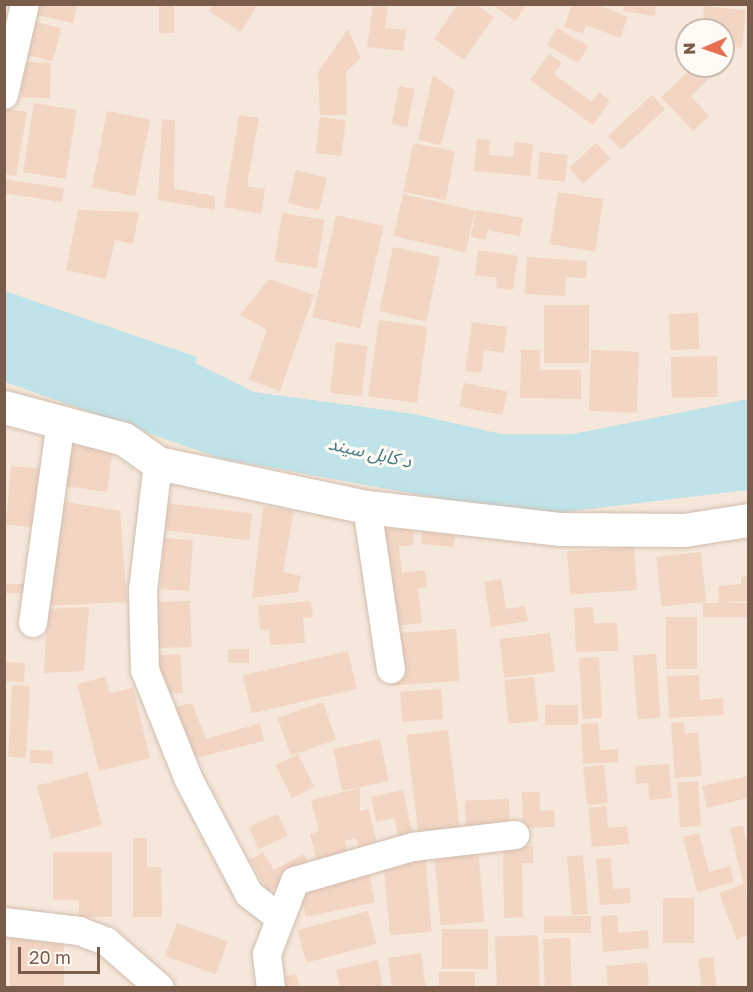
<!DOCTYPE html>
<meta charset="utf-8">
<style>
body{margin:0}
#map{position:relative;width:753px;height:992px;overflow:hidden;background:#fdf6ec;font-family:"Golos Text","Noto Sans Arabic",sans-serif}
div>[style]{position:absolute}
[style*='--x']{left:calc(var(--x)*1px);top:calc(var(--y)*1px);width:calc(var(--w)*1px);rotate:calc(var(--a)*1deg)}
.residential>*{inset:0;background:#f5e8da}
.water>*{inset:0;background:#bfe3e8}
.building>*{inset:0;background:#f3d5c3;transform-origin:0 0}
.roads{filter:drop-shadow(0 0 2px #d1beb0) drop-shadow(0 0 2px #d1beb0)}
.minor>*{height:28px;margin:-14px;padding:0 14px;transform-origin:14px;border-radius:14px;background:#fff}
.tertiary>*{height:33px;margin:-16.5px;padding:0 16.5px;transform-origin:16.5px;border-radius:16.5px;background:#fff}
span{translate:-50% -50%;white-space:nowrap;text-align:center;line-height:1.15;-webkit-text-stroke:6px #fffaf3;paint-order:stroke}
.water-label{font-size:18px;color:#437c86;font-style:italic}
.frame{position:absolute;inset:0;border:6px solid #7a5c4d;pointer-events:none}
.north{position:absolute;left:675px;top:18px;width:60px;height:60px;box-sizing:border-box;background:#fffaf3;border:2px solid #cabbb1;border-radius:50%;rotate:268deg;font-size:16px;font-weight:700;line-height:24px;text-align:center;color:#7a5c4d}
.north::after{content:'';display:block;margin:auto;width:21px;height:27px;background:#e76f51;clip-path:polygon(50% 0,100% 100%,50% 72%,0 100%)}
.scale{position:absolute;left:18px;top:947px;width:82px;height:27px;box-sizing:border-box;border:3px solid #7a5c4d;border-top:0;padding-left:8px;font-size:18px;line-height:21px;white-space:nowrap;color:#7a5c4d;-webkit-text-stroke:4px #fffaf3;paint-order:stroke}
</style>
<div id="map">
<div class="residential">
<div style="clip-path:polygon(evenodd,5px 5px,748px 5px,748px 987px,5px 987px,5px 5px,687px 30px,723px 30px,723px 66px,687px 66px,687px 30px)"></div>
</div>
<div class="water">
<div style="clip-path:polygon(5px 291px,197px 357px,195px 363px,254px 392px,414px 414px,501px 434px,573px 434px,748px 399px,748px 490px,556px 513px,448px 500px,219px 458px,5px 382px)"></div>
</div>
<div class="building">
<div style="clip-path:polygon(34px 4px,77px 4px,73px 23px,32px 14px)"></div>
<div style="left:159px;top:4px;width:15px;height:29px"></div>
<div style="clip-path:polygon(214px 4px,258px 4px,241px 32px,209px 11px)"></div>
<div style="clip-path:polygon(458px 4px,476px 4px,494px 17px,464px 60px,434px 39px)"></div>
<div style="clip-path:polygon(491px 4px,527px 4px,515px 21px)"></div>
<div style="clip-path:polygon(572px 4px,596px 4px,628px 17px,620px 38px,586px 25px,583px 34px,564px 27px)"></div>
<div style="clip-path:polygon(624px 4px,656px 4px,655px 16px,623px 11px)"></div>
<div style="clip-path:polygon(373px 5px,388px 7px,385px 28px,406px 30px,403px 51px,367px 47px)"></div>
<div style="clip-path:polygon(704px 6px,746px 10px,742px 48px,723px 45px,724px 25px,703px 23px)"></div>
<div style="left:32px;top:21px;width:30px;height:34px;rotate:14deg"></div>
<div style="left:557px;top:28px;width:36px;height:20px;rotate:30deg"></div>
<div style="clip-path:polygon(348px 29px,361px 58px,346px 72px,347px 115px,320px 115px,318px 72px)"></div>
<div style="clip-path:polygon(549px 54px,562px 63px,554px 74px,592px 102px,599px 92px,610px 101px,593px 125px,530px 80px)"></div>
<div style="left:22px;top:62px;width:29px;height:35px;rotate:2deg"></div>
<div style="clip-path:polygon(694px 66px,718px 70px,691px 96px,709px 116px,693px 131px,661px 97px)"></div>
<div style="clip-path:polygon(433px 75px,455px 91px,441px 145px,418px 140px)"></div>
<div style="left:399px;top:86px;width:16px;height:39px;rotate:11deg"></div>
<div style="left:652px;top:95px;width:19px;height:60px;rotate:47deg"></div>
<div style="left:34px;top:103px;width:43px;height:70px;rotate:9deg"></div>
<div style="clip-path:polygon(4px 108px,27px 112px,16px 176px,4px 174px)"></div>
<div style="left:107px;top:111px;width:44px;height:78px;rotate:11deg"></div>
<div style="clip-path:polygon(239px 115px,259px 118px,247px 186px,265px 189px,261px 214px,224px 207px)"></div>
<div style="left:320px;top:117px;width:26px;height:36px;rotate:7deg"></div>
<div style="clip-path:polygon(162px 119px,175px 120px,174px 189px,215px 196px,215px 210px,158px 200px)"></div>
<div style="clip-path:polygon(477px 139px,490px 140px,489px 155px,513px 157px,515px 142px,533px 144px,530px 176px,474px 171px)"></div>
<div style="left:413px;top:143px;width:43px;height:50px;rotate:11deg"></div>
<div style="left:596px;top:143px;width:21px;height:37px;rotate:47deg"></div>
<div style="left:540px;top:152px;width:28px;height:27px;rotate:6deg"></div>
<div style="left:296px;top:170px;width:32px;height:34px;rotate:14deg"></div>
<div style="left:4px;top:179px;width:61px;height:14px;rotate:9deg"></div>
<div style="left:558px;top:192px;width:46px;height:53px;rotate:9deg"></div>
<div style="left:403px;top:194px;width:74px;height:43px;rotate:13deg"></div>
<div style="clip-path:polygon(78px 210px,139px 212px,133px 244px,115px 240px,106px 279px,66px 270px)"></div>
<div style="clip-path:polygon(476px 210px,523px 218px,520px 236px,488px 230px,486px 240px,471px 237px)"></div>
<div style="left:282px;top:213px;width:43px;height:49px;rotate:9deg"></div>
<div style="left:336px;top:215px;width:49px;height:105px;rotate:13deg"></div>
<div style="left:393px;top:247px;width:48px;height:66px;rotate:12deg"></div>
<div style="clip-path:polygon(478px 250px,518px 256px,513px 290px,496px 288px,497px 278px,475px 275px)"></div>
<div style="clip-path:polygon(527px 257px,587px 261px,586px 278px,566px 277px,565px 296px,525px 294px)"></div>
<div style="clip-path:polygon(269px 279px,314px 295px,280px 391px,249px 380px,267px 330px,240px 315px)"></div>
<div style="left:544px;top:305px;width:45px;height:58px"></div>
<div style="left:698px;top:313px;width:36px;height:29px;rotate:88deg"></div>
<div style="left:379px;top:320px;width:49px;height:77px;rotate:8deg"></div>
<div style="clip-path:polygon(472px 322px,507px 327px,504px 353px,484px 350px,481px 373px,465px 371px)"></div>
<div style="left:336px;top:342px;width:32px;height:51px;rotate:7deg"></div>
<div style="clip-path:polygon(521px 350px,540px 350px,540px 370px,581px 370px,581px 399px,520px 398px)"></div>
<div style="left:591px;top:350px;width:48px;height:61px;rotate:2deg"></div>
<div style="left:717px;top:356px;width:41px;height:46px;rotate:89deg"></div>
<div style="left:464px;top:383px;width:44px;height:24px;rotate:11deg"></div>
<div style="clip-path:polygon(66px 433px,113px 448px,107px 492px,58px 485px)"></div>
<div style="left:11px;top:466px;width:32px;height:59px;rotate:5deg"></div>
<div style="clip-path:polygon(55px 500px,120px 511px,127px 602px,43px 606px)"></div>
<div style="left:158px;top:502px;width:95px;height:27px;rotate:7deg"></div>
<div style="clip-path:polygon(263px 507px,294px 510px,283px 572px,301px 576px,298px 592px,252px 598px)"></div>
<div style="clip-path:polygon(383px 528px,414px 530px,413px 545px,399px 547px,402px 573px,425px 570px,427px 587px,418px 588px,422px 623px,393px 626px)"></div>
<div style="left:422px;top:532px;width:33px;height:12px;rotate:5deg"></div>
<div style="left:164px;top:538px;width:29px;height:51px;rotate:4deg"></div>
<div style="left:634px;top:547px;width:43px;height:67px;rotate:86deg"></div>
<div style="left:701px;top:552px;width:50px;height:45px;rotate:84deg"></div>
<div style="clip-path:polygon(748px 576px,748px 601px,719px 603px,718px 586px,741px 584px,741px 577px)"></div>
<div style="clip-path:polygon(501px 579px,506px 609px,525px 606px,528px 621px,491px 627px,484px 582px)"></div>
<div style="left:4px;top:584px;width:20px;height:9px"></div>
<div style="left:190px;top:601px;width:46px;height:39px;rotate:88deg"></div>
<div style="clip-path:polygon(311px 601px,313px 617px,303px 618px,305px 643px,270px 645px,269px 629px,260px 630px,258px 606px)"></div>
<div style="left:748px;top:603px;width:14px;height:45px;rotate:90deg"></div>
<div style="clip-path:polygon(89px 607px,84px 671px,44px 673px,47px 609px)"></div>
<div style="clip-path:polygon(593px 607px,594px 623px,617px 623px,618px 651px,576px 652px,574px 608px)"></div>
<div style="left:697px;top:617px;width:52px;height:31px;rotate:90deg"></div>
<div style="left:456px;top:629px;width:52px;height:67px;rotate:86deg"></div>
<div style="left:550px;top:633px;width:39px;height:51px;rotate:83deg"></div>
<div style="left:228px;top:649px;width:21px;height:14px"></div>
<div style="left:348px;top:651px;width:39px;height:108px;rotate:77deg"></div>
<div style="left:180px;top:654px;width:39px;height:25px;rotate:86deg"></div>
<div style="left:656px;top:654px;width:64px;height:23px;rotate:86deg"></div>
<div style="left:599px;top:657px;width:61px;height:20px;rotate:87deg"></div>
<div style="left:4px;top:662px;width:21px;height:19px;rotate:3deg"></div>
<div style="clip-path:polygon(699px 675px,700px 700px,723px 698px,724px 715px,669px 718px,667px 676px)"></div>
<div style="clip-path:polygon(105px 677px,110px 693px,133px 688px,150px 758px,99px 771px,77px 684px)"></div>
<div style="left:534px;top:677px;width:44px;height:30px;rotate:84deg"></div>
<div style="left:12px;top:685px;width:18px;height:72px;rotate:3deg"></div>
<div style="left:441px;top:689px;width:30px;height:41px;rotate:86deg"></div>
<div style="left:323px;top:702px;width:40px;height:48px;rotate:71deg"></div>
<div style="clip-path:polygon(192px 703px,206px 739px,260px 723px,264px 741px,191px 759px,170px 708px)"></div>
<div style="left:545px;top:705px;width:33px;height:20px"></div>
<div style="clip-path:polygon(684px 722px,685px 734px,698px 732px,702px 776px,675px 778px,671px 723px)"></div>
<div style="clip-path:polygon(598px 723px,600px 750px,618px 749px,618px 762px,583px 764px,581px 724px)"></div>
<div style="left:448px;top:730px;width:98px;height:42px;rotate:83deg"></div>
<div style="left:380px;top:739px;width:43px;height:48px;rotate:78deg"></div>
<div style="left:30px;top:750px;width:23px;height:13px;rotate:2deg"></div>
<div style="left:298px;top:754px;width:37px;height:25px;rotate:64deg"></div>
<div style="clip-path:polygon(669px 764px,672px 798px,649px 800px,648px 783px,636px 784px,635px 766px)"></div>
<div style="left:604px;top:765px;width:38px;height:21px;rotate:84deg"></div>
<div style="left:88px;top:772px;width:55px;height:53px;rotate:75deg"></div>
<div style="clip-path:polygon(748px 776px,748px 798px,707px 808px,702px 786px)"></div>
<div style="left:698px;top:781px;width:45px;height:21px;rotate:86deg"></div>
<div style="clip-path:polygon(360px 788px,360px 811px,369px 809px,378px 848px,360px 853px,356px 838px,345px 841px,349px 857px,318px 865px,310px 834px,319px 831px,311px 800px)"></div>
<div style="clip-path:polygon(403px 790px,413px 837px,399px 840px,394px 818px,376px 822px,371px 797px)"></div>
<div style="clip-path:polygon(522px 792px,540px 792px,540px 811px,554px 810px,555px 827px,523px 828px)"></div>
<div style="left:509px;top:799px;width:27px;height:44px;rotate:88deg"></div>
<div style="clip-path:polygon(606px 806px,608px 828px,627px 826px,629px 844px,592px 847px,588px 808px)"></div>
<div style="left:278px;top:814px;width:24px;height:32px;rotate:66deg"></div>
<div style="clip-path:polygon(743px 825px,748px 849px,748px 882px,743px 884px,730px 828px)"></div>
<div style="clip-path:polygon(699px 833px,709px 872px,730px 866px,734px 882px,697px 892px,683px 837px)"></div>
<div style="clip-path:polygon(133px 838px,147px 838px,147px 867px,161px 867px,162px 917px,133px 917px)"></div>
<div style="clip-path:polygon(503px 846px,533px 846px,533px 863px,522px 863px,523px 917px,504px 918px)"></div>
<div style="left:478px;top:848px;width:74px;height:44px;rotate:85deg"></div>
<div style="clip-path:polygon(53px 852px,112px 852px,112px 917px,79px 917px,79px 900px,53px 900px)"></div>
<div style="clip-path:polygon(263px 852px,274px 870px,304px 854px,311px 867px,268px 892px,250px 860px)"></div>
<div style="left:425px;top:854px;width:78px;height:42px;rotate:85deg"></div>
<div style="left:583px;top:855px;width:59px;height:16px;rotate:85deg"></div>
<div style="clip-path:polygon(611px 858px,613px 889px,630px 888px,631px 903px,600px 905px,596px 859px)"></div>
<div style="left:368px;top:869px;width:34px;height:71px;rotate:78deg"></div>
<div style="clip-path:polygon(746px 883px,748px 935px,737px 940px,719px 893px)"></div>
<div style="left:663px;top:898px;width:31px;height:45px"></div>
<div style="left:368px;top:911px;width:34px;height:73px;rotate:75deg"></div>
<div style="clip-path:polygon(617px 915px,618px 933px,648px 930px,649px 948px,603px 952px,601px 916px)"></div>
<div style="left:591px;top:916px;width:17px;height:47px;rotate:90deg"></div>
<div style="left:177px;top:923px;width:54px;height:35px;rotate:20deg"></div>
<div style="left:442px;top:929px;width:46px;height:40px"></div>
<div style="left:10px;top:935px;width:54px;height:53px"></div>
<div style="left:538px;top:935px;width:53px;height:43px;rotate:88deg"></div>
<div style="left:570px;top:938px;width:50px;height:27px;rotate:88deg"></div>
<div style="clip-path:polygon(421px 953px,426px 988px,392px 988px,388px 958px)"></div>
<div style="left:713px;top:957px;width:31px;height:15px;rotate:83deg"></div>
<div style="clip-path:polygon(378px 960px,383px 988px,340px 988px,336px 970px)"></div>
<div style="clip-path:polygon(647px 962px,649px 988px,608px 988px,606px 966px)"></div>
<div style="left:439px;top:972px;width:36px;height:15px"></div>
<div style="clip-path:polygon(296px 974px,300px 988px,281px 988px,279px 978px)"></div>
</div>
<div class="roads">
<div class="minor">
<div style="--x:4;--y:95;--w:93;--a:-77"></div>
<div style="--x:158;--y:463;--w:128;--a:96.7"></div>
<div style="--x:143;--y:590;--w:80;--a:88.6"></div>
<div style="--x:145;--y:670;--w:118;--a:68.2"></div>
<div style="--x:189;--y:780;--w:129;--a:62.2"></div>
<div style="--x:249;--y:894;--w:37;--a:38"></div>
<div style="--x:367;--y:507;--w:164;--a:81.6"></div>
<div style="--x:33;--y:623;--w:204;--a:-82.1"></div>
<div style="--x:4;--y:922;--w:76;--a:6.8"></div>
<div style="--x:79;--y:931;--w:30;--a:21"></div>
<div style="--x:107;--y:942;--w:70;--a:41"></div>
<div style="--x:271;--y:988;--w:34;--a:-97"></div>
<div style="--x:267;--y:954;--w:78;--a:-69"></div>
<div style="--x:295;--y:881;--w:123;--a:-16.1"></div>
<div style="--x:413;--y:847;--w:103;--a:-6.7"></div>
</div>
<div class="tertiary">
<div style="--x:4;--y:407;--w:124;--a:14.9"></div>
<div style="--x:124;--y:439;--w:42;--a:35.2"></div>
<div style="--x:158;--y:463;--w:214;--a:11.9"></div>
<div style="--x:367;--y:507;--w:195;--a:6.5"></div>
<div style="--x:561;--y:529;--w:123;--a:0.5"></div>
<div style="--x:684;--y:530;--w:65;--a:-8.9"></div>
</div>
</div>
<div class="water-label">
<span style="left:370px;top:452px;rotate:13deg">د کابل سيند</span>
</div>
<div class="frame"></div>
<div class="north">N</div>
<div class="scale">20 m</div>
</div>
